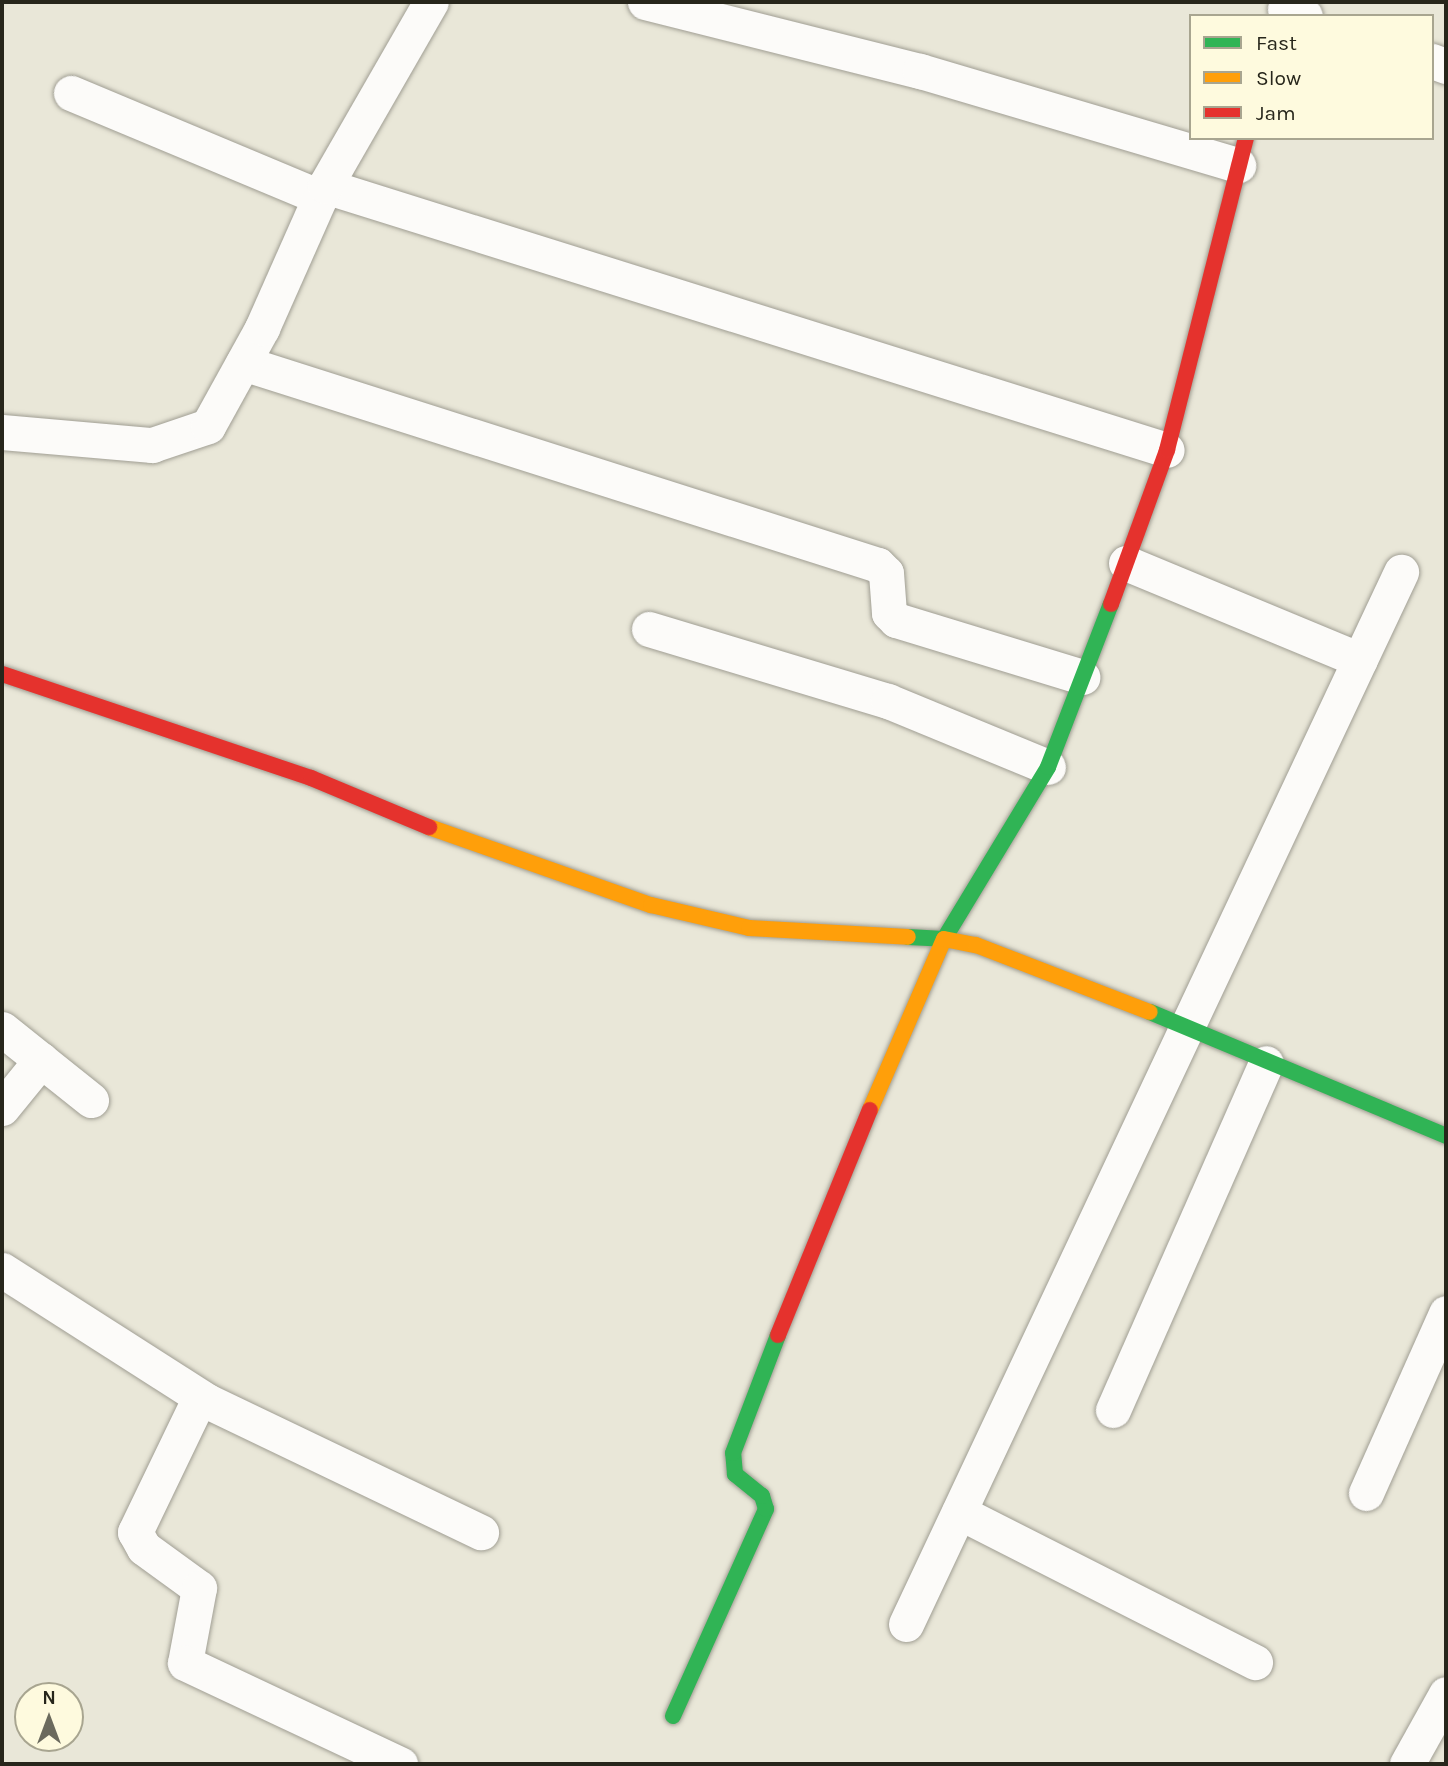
<!DOCTYPE html>
<style>
body{margin:0}
#map{position:relative;width:1448px;height:1766px;overflow:hidden;background:#e9e7d8;font-family:Karla,sans-serif}
div>[style]{position:absolute}
[style*='--x']{left:calc(var(--x)*1px);top:calc(var(--y)*1px);width:calc(var(--w)*1px);rotate:calc(var(--a)*1deg)}
.roads{filter:drop-shadow(0 0 2px #a09e93) drop-shadow(0 0 2px #a09e93)}
.street>*{height:35px;margin:-17.5px;padding:0 17.5px;transform-origin:17.5px;border-radius:17.5px;background:#fcfbf9}
.fast>*{height:16px;margin:-8px;padding:0 8px;transform-origin:8px;border-radius:8px;background:#30b455}
.slow>*{height:16px;margin:-8px;padding:0 8px;transform-origin:8px;border-radius:8px;background:#ff9f0a}
.jam>*{height:16px;margin:-8px;padding:0 8px;transform-origin:8px;border-radius:8px;background:#e5322d}
span{translate:-50% -50%;white-space:nowrap;text-align:center;line-height:1.15;-webkit-text-stroke:5px #fefade;paint-order:stroke}
.frame{position:absolute;inset:0;border:4px solid #27261b;pointer-events:none}
.legend{position:absolute;left:1189px;top:14px;width:245px;height:126px;box-sizing:border-box;background:#fefade;border:2px solid #a8a590;margin:0;padding:9px 12px;list-style:none;font-size:21px;color:#27261b}
.legend li{display:flex;align-items:center;gap:14px;height:35px}
.legend b{width:35px;border:2px solid #a8a590}
.north{position:absolute;left:14px;top:1682px;width:70px;height:70px;box-sizing:border-box;background:#fefade;border:2px solid #a8a590;border-radius:50%;rotate:0deg;font-size:19px;font-weight:700;line-height:28px;text-align:center;color:#27261b}
.north::after{content:'';display:block;margin:auto;width:24px;height:32px;background:#6b6a5d;clip-path:polygon(50% 0,100% 100%,50% 72%,0 100%)}
</style>
<div id="map">
<div class="roads">
<div class="street">
<div style="--x:645;--y:2;--w:284;--a:14.1"></div>
<div style="--x:920;--y:71;--w:332;--a:16.5"></div>
<div style="--x:1285;--y:9;--w:21;--a:19"></div>
<div style="--x:1432;--y:61;--w:15;--a:20"></div>
<div style="--x:71;--y:93;--w:270;--a:22.7"></div>
<div style="--x:325;--y:186;--w:882;--a:17.41"></div>
<div style="--x:243;--y:363;--w:666;--a:17.65"></div>
<div style="--x:878;--y:565;--w:11;--a:45"></div>
<div style="--x:886;--y:573;--w:40;--a:85.7"></div>
<div style="--x:889;--y:613;--w:10;--a:45"></div>
<div style="--x:896;--y:620;--w:195;--a:17"></div>
<div style="--x:2;--y:432;--w:151;--a:5"></div>
<div style="--x:152;--y:445;--w:59;--a:-18.7"></div>
<div style="--x:208;--y:426;--w:112;--a:-61.1"></div>
<div style="--x:262;--y:328;--w:155;--a:-66.1"></div>
<div style="--x:325;--y:186;--w:212;--a:-60.1"></div>
<div style="--x:1126;--y:563;--w:253;--a:22.5"></div>
<div style="--x:649;--y:629;--w:250;--a:16.8"></div>
<div style="--x:888;--y:701;--w:173;--a:22.4"></div>
<div style="--x:2;--y:1029;--w:114;--a:38.6"></div>
<div style="--x:2;--y:1108;--w:62;--a:-50.9"></div>
<div style="--x:2;--y:1270;--w:243;--a:32.6"></div>
<div style="--x:207;--y:1401;--w:304;--a:25.6"></div>
<div style="--x:200;--y:1397;--w:150;--a:115.7"></div>
<div style="--x:135;--y:1532;--w:18;--a:61"></div>
<div style="--x:144;--y:1548;--w:68;--a:36"></div>
<div style="--x:199;--y:1588;--w:76;--a:100.6"></div>
<div style="--x:185;--y:1663;--w:238;--a:25.2"></div>
<div style="--x:1113;--y:1410;--w:379;--a:-66.2"></div>
<div style="--x:1366;--y:1493;--w:197;--a:-66"></div>
<div style="--x:959;--y:1512;--w:332;--a:26.9"></div>
<div style="--x:906;--y:1624;--w:1163;--a:-64.8"></div>
<div style="--x:1407;--y:1764;--w:80;--a:-60.9"></div>
</div>
<div class="fast">
<div style="--x:908;--y:937;--w:36;--a:3"></div>
<div style="--x:944;--y:939;--w:201;--a:-58.8"></div>
<div style="--x:1048;--y:767;--w:175;--a:-68.9"></div>
<div style="--x:1150;--y:1012;--w:321;--a:22.7"></div>
<div style="--x:673;--y:1716;--w:227;--a:-65.8"></div>
<div style="--x:766;--y:1509;--w:14;--a:-107"></div>
<div style="--x:762;--y:1496;--w:35;--a:-141"></div>
<div style="--x:735;--y:1474;--w:21;--a:-95"></div>
<div style="--x:733;--y:1453;--w:126;--a:-69.1"></div>
</div>
<div class="slow">
<div style="--x:429;--y:827;--w:235;--a:19.4"></div>
<div style="--x:651;--y:905;--w:101;--a:13.2"></div>
<div style="--x:749;--y:928;--w:159;--a:3.2"></div>
<div style="--x:870;--y:1110;--w:186;--a:-66.6"></div>
<div style="--x:944;--y:939;--w:33;--a:11"></div>
<div style="--x:976;--y:945;--w:186;--a:21.1"></div>
</div>
<div class="jam">
<div style="--x:1111;--y:604;--w:164;--a:-70"></div>
<div style="--x:1167;--y:450;--w:322;--a:-75.8"></div>
<div style="--x:2;--y:674;--w:326;--a:18.6"></div>
<div style="--x:311;--y:778;--w:128;--a:22.6"></div>
<div style="--x:778;--y:1335;--w:243;--a:-67.8"></div>
</div>
</div>
<div class="frame"></div>
<ul class="legend">
<li><b style="height:9px;background:#30b455"></b>Fast</li>
<li><b style="height:9px;background:#ff9f0a"></b>Slow</li>
<li><b style="height:9px;background:#e5322d"></b>Jam</li>
</ul>
<div class="north">N</div>
</div>
